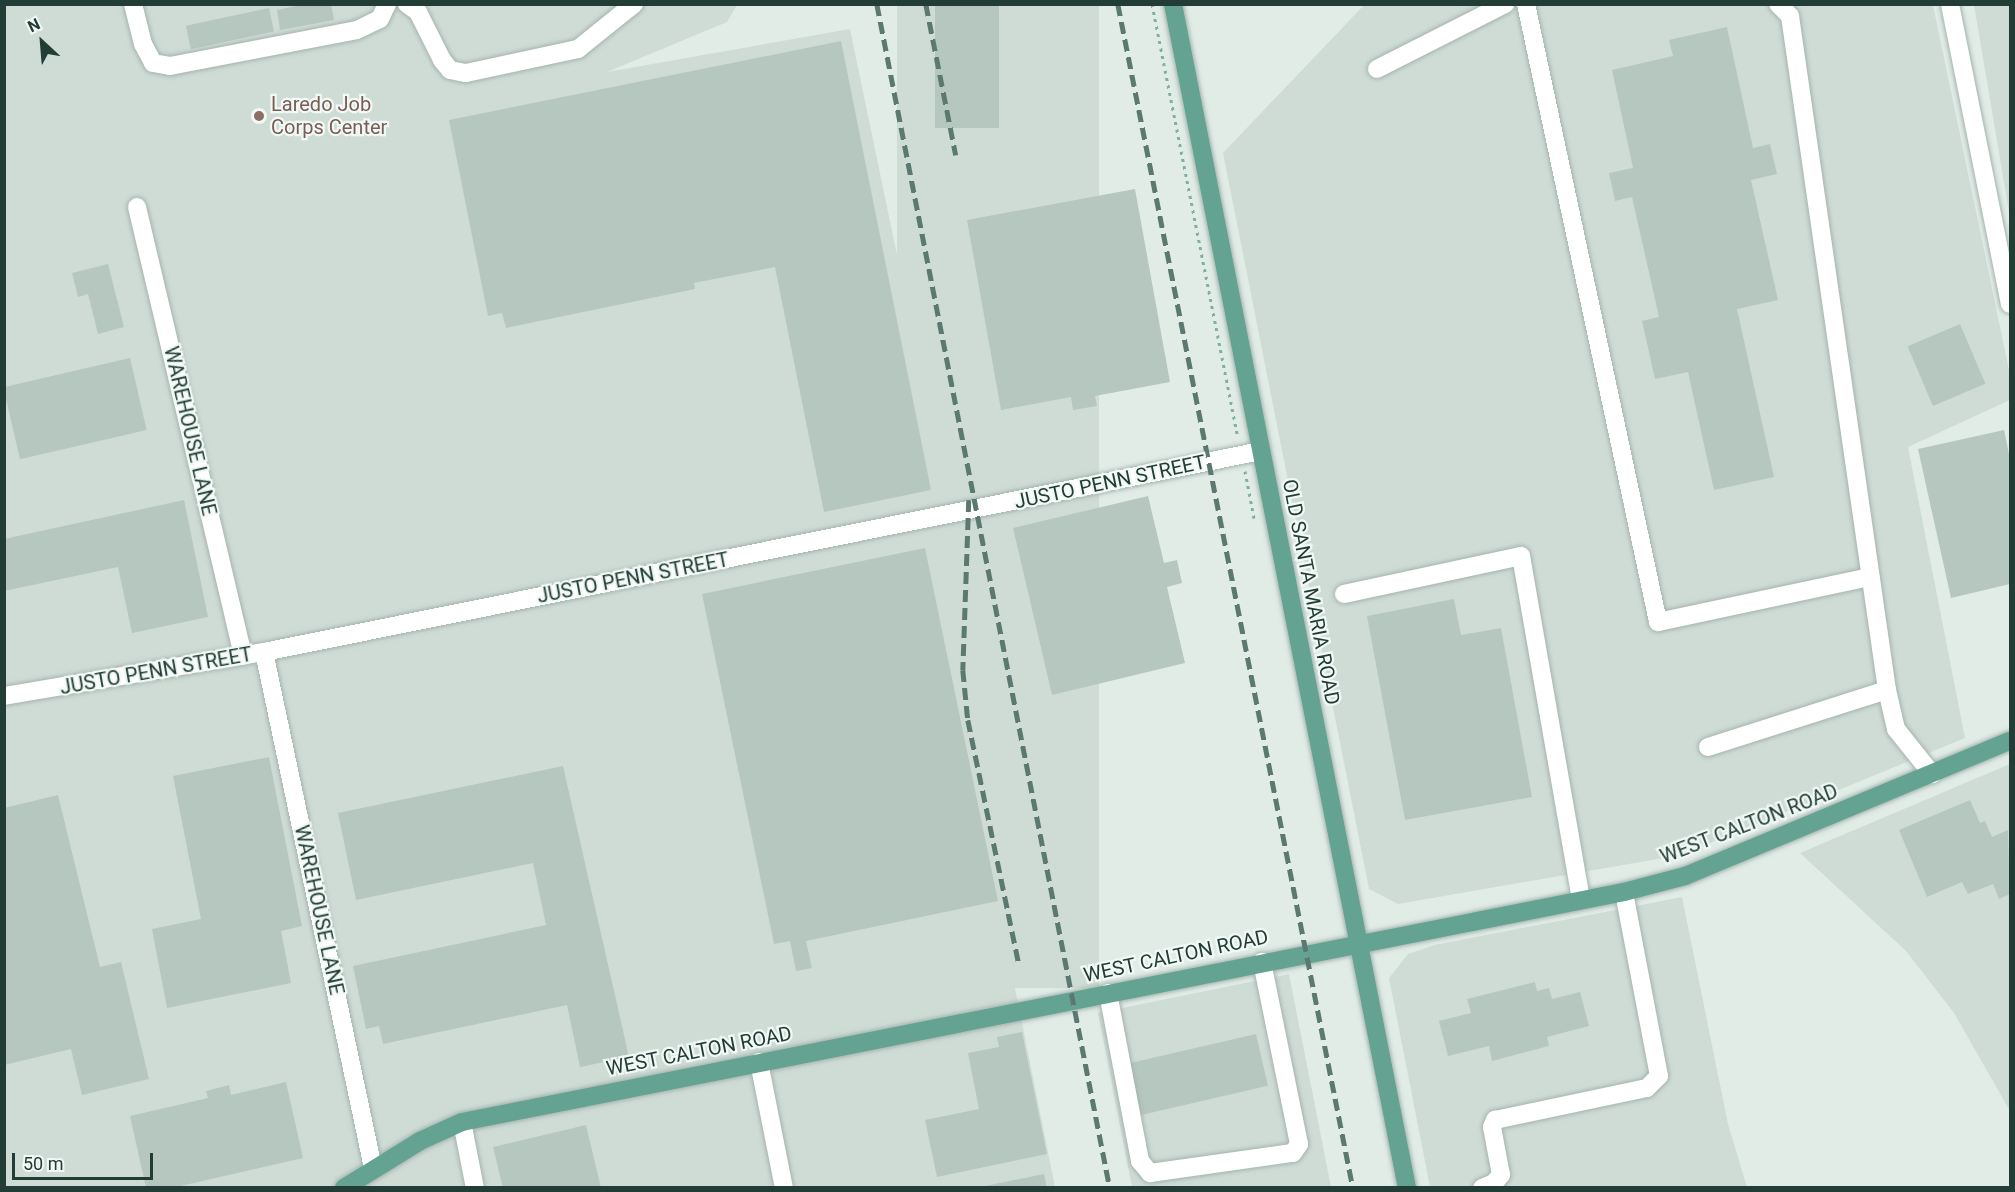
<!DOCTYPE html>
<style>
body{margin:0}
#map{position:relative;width:2015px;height:1192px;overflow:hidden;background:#e1ece7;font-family:Roboto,sans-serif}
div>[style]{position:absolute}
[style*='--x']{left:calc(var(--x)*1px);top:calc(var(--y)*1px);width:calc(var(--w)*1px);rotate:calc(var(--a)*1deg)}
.built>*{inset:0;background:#cfdcd6;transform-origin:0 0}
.building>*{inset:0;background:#b6c7c0;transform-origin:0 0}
.path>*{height:3px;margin-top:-1.5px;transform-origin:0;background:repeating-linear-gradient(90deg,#80b0a1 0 3px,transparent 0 7.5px)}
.roads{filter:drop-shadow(0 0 2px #a4b4ae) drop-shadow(0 0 2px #a4b4ae)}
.minor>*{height:18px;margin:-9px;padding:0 9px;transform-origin:9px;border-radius:9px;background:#fff}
.major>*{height:18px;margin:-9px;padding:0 9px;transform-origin:9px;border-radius:9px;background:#64a392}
.rail>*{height:4.5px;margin-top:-2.25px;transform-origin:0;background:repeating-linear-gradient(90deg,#5b7970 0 12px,transparent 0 18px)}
.dots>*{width:16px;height:16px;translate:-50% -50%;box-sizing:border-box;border:3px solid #f1f8f5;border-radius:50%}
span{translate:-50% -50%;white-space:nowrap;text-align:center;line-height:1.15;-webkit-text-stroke:4.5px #f1f8f5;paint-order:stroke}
.education-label{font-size:20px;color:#785e54}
.left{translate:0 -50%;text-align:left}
.street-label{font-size:20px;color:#213d35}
.frame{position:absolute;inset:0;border:6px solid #213d35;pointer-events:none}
.north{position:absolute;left:12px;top:12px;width:60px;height:60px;-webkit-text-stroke:4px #f1f8f5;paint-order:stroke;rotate:334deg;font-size:16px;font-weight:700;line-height:24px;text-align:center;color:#213d35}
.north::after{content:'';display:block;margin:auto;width:21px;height:27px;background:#213d35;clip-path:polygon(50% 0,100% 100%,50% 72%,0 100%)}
.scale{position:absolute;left:12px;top:1153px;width:141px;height:27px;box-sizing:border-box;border:3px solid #213d35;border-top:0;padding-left:8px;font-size:18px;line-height:21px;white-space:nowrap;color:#213d35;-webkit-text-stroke:4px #f1f8f5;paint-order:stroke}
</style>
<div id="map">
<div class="built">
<div style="clip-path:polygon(5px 5px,737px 5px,727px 22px,607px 72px,850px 29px,945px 486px,949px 659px,1055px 1187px,5px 1188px)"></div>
<div style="left:897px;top:5px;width:202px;height:983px"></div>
<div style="clip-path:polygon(1364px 5px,1933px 5px,2010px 375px,2010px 400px,1908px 447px,1965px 738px,1681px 855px,1398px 904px,1369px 889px,1223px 153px)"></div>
<div style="clip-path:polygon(1974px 5px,2010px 5px,2010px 218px)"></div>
<div style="clip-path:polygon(2010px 764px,2010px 1111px,1954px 1013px,1906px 951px,1800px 853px)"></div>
<div style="clip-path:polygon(1682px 897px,1728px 1124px,1747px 1187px,1430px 1187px,1389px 978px,1408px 954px,1435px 945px)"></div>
<div style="clip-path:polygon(1289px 974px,1331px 1187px,1132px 1187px,1098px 1013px)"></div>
</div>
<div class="building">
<div style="clip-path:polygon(305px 4px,331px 4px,334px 20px,280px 30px,277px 10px)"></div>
<div style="left:935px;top:4px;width:64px;height:124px"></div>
<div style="left:269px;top:8px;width:24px;height:85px;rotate:78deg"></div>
<div style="clip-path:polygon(1727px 27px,1753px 148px,1770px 144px,1777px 174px,1751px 180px,1778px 300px,1737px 309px,1774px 477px,1714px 490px,1688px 372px,1655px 379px,1642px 321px,1659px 317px,1632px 197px,1615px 201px,1609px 173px,1633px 168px,1612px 70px,1673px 56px,1669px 40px)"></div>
<div style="clip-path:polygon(841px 41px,931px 490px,824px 512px,775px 267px,694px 283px,695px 289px,506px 328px,502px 313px,488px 316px,449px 120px)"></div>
<div style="clip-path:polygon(1135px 189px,1170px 382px,1095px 396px,1097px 406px,1073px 410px,1071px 397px,1001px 410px,967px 220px)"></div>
<div style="clip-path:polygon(108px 264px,124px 327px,98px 334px,88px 294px,78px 297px,72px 273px)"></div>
<div style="left:1960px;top:324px;width:65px;height:57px;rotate:67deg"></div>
<div style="left:130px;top:358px;width:74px;height:130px;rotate:77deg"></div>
<div style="clip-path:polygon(2004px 430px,2010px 459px,2010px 584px,1951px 598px,1918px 449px)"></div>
<div style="clip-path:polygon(1148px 496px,1164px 563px,1177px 560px,1182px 583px,1167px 587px,1185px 663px,1052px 695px,1013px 528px)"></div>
<div style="clip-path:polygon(184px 500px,208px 617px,132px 633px,118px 567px,4px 591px,4px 539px)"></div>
<div style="clip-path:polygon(925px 548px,998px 901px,806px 941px,812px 968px,796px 971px,790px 941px,774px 944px,702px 594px)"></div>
<div style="clip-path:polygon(1454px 599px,1461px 635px,1501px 628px,1532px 797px,1405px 820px,1367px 616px)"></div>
<div style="clip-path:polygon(269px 757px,302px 926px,281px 931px,291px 983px,167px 1008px,152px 929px,201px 919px,173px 776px)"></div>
<div style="clip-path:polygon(563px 766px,629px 1057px,580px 1067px,567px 1005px,383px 1044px,379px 1026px,366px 1029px,353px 966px,546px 925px,533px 863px,356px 900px,338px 813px)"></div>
<div style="clip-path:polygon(58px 795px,100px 967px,121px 962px,149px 1079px,82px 1095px,71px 1049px,4px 1065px,4px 808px)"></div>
<div style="clip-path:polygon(1970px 800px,1980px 823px,1985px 821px,1992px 837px,2008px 830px,2010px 894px,1999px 899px,1993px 884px,1968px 894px,1962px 882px,1927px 897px,1899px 830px)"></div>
<div style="clip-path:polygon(1535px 982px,1537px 991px,1549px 988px,1552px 999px,1580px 992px,1589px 1026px,1547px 1037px,1549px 1046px,1492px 1061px,1489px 1046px,1448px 1056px,1439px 1021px,1471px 1013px,1467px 999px)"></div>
<div style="clip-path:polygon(1022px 1032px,1047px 1154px,937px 1177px,925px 1120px,979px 1109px,968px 1053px,999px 1047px,997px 1037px)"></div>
<div style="left:1256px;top:1034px;width:53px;height:130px;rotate:77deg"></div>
<div style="clip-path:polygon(286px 1082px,303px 1158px,172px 1188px,146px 1188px,130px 1116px,208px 1098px,206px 1091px,229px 1085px,231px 1095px)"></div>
<div style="clip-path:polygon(586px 1125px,601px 1188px,503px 1188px,493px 1147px)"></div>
<div style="clip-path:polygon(1044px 1174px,1047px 1188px,986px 1188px,985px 1186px)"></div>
</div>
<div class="path">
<div style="--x:1152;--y:4;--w:442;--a:78.8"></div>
<div style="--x:1245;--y:471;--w:48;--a:79.2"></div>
</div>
<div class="roads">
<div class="minor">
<div style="--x:133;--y:4;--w:41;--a:76"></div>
<div style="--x:143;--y:44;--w:21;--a:62"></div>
<div style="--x:153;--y:63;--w:17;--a:10"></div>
<div style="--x:170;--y:66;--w:190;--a:-10.9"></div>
<div style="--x:357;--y:30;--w:25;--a:-26"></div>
<div style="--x:380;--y:19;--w:17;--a:-65"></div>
<div style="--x:407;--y:4;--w:14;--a:36"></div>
<div style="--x:418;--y:12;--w:54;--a:63.4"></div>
<div style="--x:442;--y:60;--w:13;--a:51"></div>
<div style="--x:450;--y:70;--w:16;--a:11"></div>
<div style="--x:466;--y:73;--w:115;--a:-12.1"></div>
<div style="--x:578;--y:49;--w:72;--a:-38.8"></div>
<div style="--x:1526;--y:4;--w:632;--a:77.94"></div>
<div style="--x:1658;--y:622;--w:217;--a:-12"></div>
<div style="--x:1778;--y:4;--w:17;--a:45"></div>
<div style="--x:1790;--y:16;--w:681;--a:81.81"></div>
<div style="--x:1887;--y:690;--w:40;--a:77"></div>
<div style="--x:1896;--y:729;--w:58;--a:51.3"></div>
<div style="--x:1950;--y:4;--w:306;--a:78.7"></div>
<div style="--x:1377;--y:69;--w:144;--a:-26.9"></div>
<div style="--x:137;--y:207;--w:461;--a:76.7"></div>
<div style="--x:1344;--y:594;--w:181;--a:-12.1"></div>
<div style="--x:1521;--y:556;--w:349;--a:80.1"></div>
<div style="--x:264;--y:652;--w:527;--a:78.07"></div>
<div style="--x:4;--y:696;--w:264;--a:-9.6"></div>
<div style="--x:264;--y:652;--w:1017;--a:-11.4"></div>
<div style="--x:1708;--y:747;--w:188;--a:-17.7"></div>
<div style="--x:1108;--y:993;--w:171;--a:79.2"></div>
<div style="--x:1140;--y:1161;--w:16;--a:50"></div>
<div style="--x:1150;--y:1173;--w:144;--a:-8"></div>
<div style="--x:1293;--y:1153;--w:11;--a:-56"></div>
<div style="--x:1299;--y:1144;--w:186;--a:-101.5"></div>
<div style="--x:759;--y:1062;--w:128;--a:78.8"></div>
<div style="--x:462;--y:1122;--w:67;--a:78.9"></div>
<div style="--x:1482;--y:1188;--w:13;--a:-23"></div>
<div style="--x:1494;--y:1183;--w:11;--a:-49"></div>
<div style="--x:1501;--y:1175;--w:49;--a:-100.6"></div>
<div style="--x:1492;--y:1127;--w:8;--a:-67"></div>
<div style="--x:1495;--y:1120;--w:155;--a:-11.9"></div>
<div style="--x:1647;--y:1088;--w:17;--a:-45"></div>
<div style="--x:1659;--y:1076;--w:187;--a:-100.8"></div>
</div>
<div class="major">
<div style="--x:1173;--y:4;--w:1207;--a:78.82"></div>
<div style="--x:344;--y:1188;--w:89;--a:-31.7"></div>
<div style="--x:420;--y:1141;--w:46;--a:-24.3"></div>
<div style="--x:462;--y:1122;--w:1185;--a:-11.2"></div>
<div style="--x:1624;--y:892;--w:63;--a:-14.7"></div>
<div style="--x:1685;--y:876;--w:352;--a:-22.6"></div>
</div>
</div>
<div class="rail">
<div style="--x:877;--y:4;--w:1207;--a:78.87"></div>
<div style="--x:926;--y:4;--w:154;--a:78.8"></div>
<div style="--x:1118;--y:4;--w:1207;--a:78.77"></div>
<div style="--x:969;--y:500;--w:170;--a:92"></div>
<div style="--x:963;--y:670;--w:50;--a:84.3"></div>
<div style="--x:968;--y:720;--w:250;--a:78.2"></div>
</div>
<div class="dots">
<div style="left:259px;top:116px;background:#8d6e63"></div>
</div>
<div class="education-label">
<span class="left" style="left:271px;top:116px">Laredo Job<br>Corps Center</span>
</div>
<div class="street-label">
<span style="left:190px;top:431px;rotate:77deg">WAREHOUSE LANE</span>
<span style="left:1110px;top:482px;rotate:-12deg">JUSTO PENN STREET</span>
<span style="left:633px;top:578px;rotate:-11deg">JUSTO PENN STREET</span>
<span style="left:1311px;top:592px;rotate:79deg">OLD SANTA MARIA ROAD</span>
<span style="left:156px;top:671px;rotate:-10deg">JUSTO PENN STREET</span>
<span style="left:1749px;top:824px;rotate:-21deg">WEST CALTON ROAD</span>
<span style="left:319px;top:910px;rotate:78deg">WAREHOUSE LANE</span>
<span style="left:1176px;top:956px;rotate:-12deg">WEST CALTON ROAD</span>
<span style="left:699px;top:1051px;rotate:-11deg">WEST CALTON ROAD</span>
</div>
<div class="frame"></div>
<div class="north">N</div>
<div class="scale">50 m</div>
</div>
